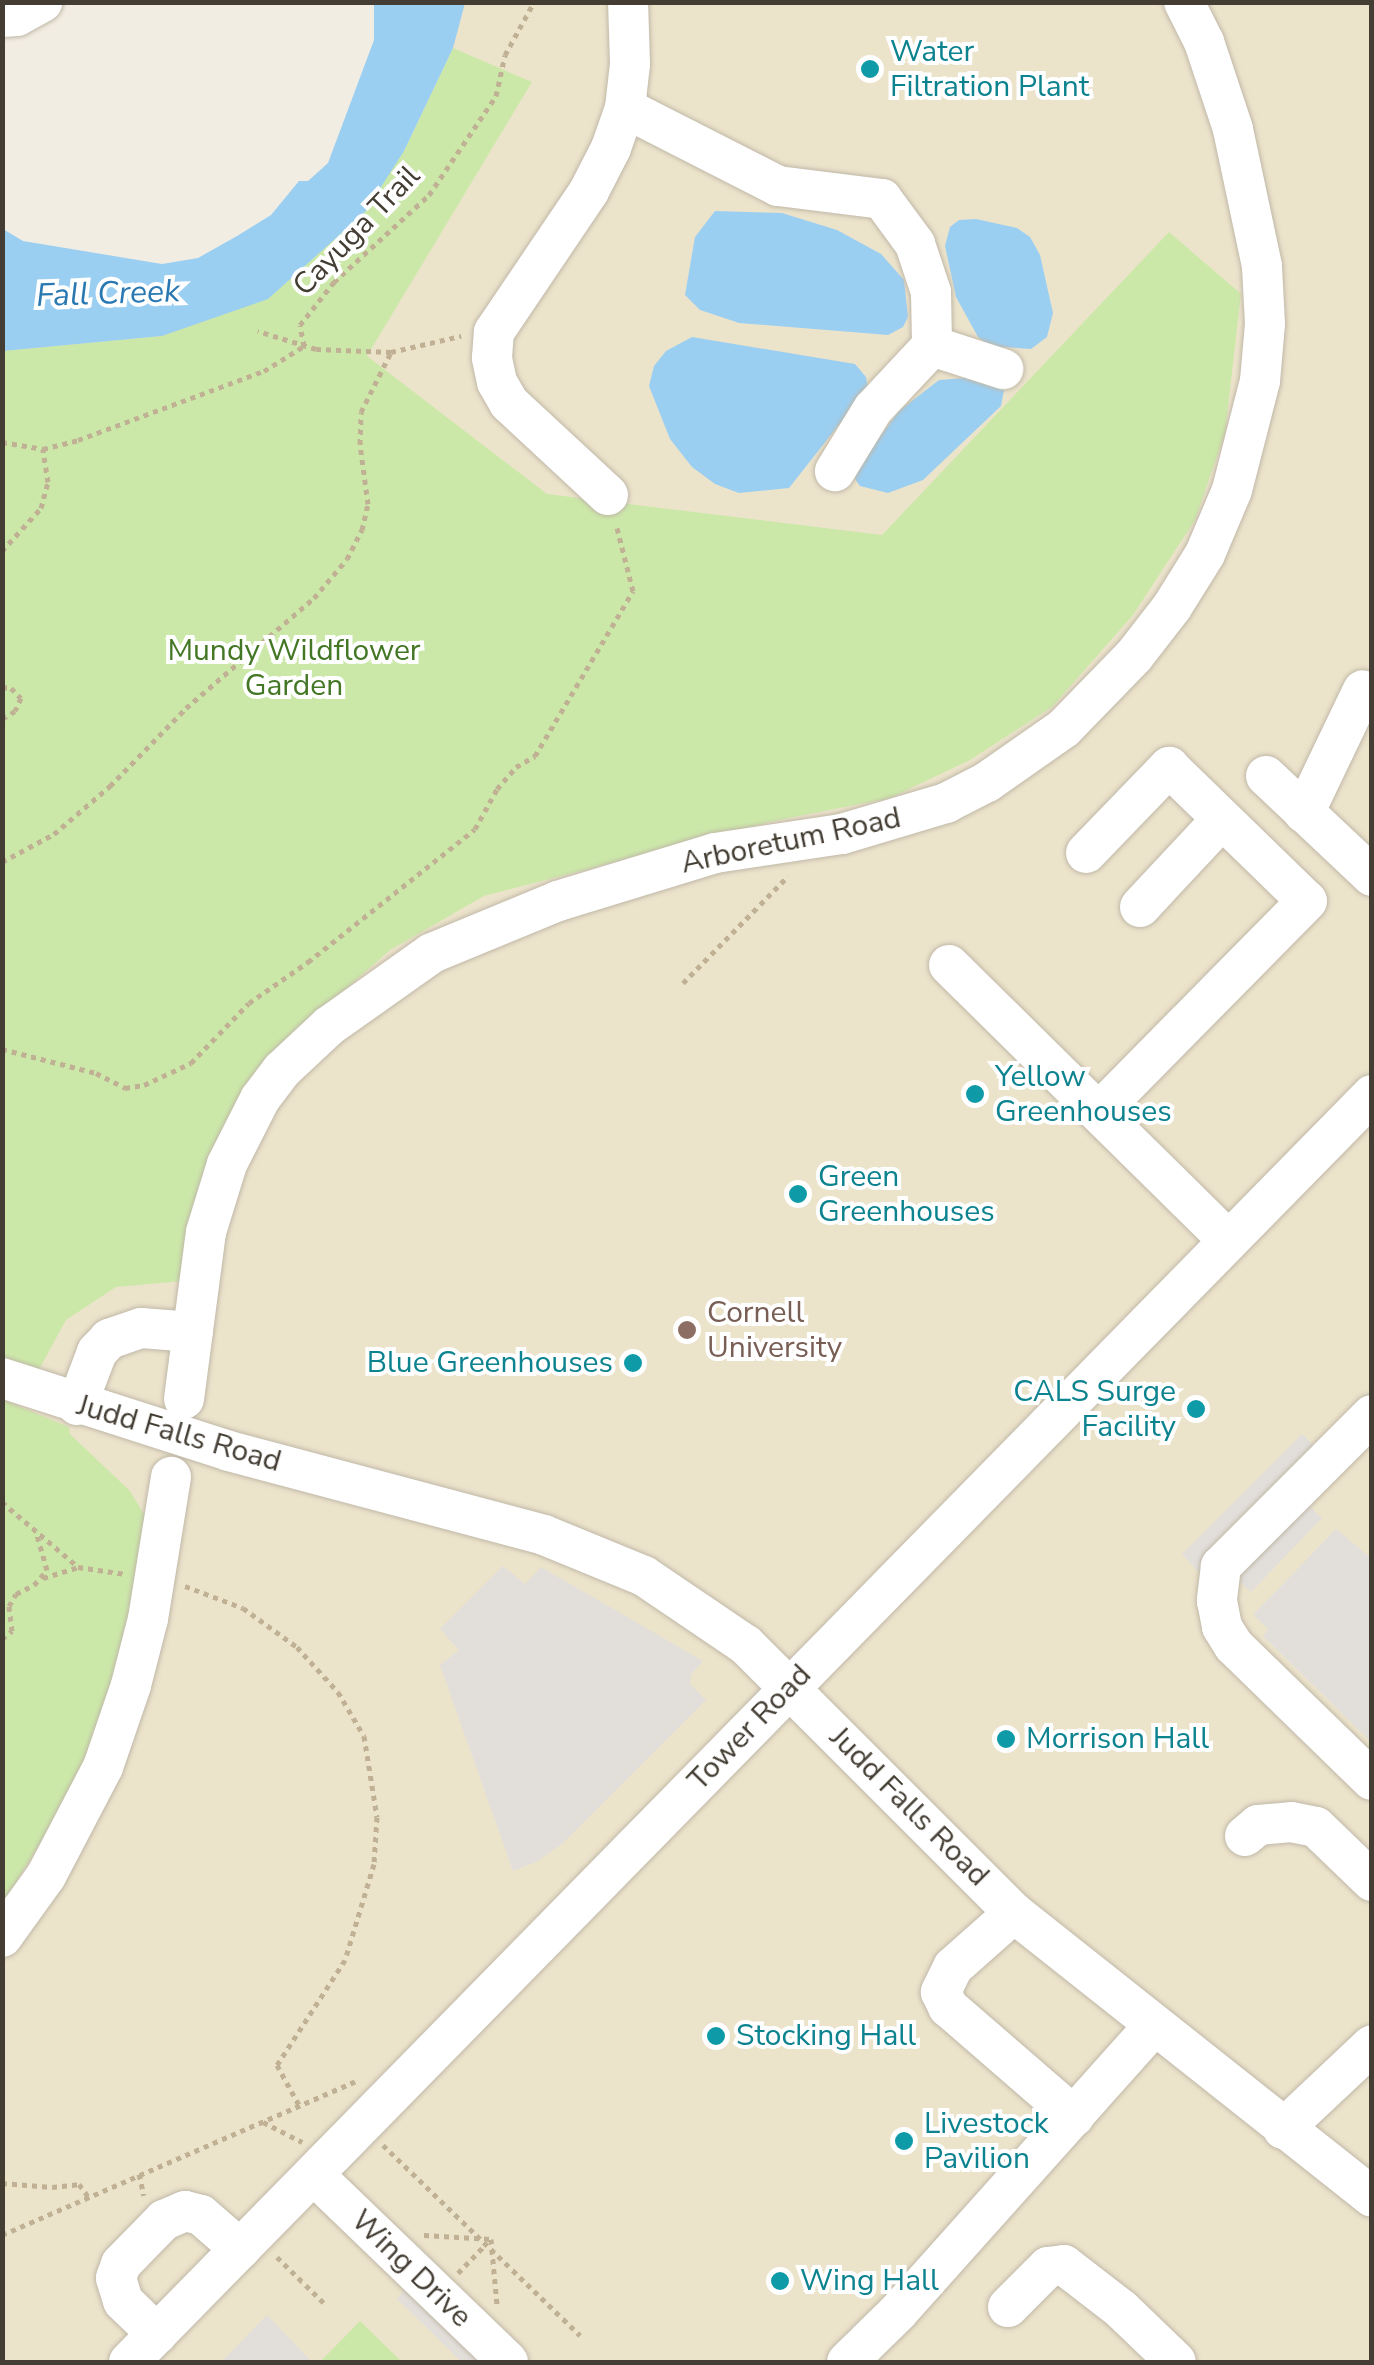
<!DOCTYPE html>
<style>
body{margin:0}
#map{position:relative;width:1374px;height:2365px;overflow:hidden;background:#f2ede2;font-family:"Nunito Sans",sans-serif}
div>[style]{position:absolute}
[style*='--x']{left:calc(var(--x)*1px);top:calc(var(--y)*1px);width:calc(var(--w)*1px);rotate:calc(var(--a)*1deg)}
.education>*{inset:0;background:#ece3cb}
.green>*{inset:0;background:#cce8a9}
.parking>*{inset:0;background:#e2dfdb}
.water>*{inset:0;background:#9bcff2}
.path>*{height:5px;margin-top:-2.5px;transform-origin:0;background:repeating-linear-gradient(90deg,#c0b195 0 5px,transparent 0 10px)}
.roads{filter:drop-shadow(0 0 2px #c0b8a8) drop-shadow(0 0 2px #c0b8a8)}
.minor>*{height:40px;margin:-20px;padding:0 20px;transform-origin:20px;border-radius:20px;background:#fff}
.dots>*{width:28px;height:28px;translate:-50% -50%;box-sizing:border-box;border:5px solid #fff;border-radius:50%}
span{translate:-50% -50%;white-space:nowrap;text-align:center;line-height:1.15;-webkit-text-stroke:8px #fff;paint-order:stroke}
.culture-label{font-size:30px;color:#0d838f}
.left{translate:0 -50%;text-align:left}
.right{translate:-100% -50%;text-align:right}
.street-label{font-size:30px;color:#433d33}
.park-label{font-size:30px;color:#447725}
.education-label{font-size:30px;color:#785e54}
.water-label{font-size:32px;color:#2978b2;font-style:italic}
.frame{position:absolute;inset:0;border:5px solid #433d33;pointer-events:none}
</style>
<div id="map">
<div class="education">
<div style="clip-path:polygon(407px 3px,1371px 3px,1371px 2362px,3px 2362px,2px 298px,190px 294px,350px 175px)"></div>
</div>
<div class="green">
<div style="clip-path:polygon(453px 48px,532px 82px,367px 356px,547px 494px,882px 535px,1169px 232px,1241px 294px,1225px 433px,1195px 520px,1133px 615px,1052px 707px,970px 760px,890px 798px,769px 822px,484px 896px,390px 950px,300px 1029px,183px 1281px,116px 1287px,66px 1320px,36px 1375px,2px 1358px,2px 351px,162px 336px,404px 151px)"></div>
<div style="clip-path:polygon(3px 1400px,69px 1427px,70px 1434px,130px 1491px,148px 1521px,124px 1646px,104px 1717px,68px 1798px,3px 1903px)"></div>
<div style="clip-path:polygon(360px 2321px,402px 2362px,320px 2362px)"></div>
</div>
<div class="parking">
<div style="clip-path:polygon(1302px 1434px,1328px 1460px,1295px 1493px,1322px 1518px,1251px 1592px,1236px 1578px,1198px 1572px,1182px 1554px)"></div>
<div style="clip-path:polygon(1336px 1529px,1371px 1558px,1371px 1742px,1263px 1636px,1268px 1629px,1253px 1615px)"></div>
<div style="clip-path:polygon(503px 1566px,525px 1584px,541px 1567px,703px 1661px,691px 1674px,690px 1684px,706px 1700px,562px 1844px,536px 1862px,513px 1871px,440px 1665px,459px 1650px,440px 1629px)"></div>
<div style="clip-path:polygon(410px 2285px,491px 2362px,462px 2362px,397px 2299px)"></div>
<div style="clip-path:polygon(267px 2315px,312px 2362px,221px 2362px)"></div>
</div>
<div class="water">
<div style="clip-path:polygon(374px 3px,465px 3px,453px 48px,404px 151px,365px 212px,268px 299px,162px 336px,3px 351px,3px 229px,23px 241px,162px 264px,198px 258px,237px 236px,271px 215px,299px 181px,308px 181px,328px 163px,374px 40px)"></div>
<div style="clip-path:polygon(715px 211px,782px 213px,837px 230px,881px 254px,904px 280px,908px 317px,903px 327px,888px 335px,739px 323px,700px 310px,685px 295px,695px 237px)"></div>
<div style="clip-path:polygon(976px 219px,1017px 228px,1030px 237px,1040px 255px,1053px 313px,1047px 337px,1031px 349px,990px 346px,978px 337px,956px 297px,945px 246px,950px 227px,959px 220px)"></div>
<div style="clip-path:polygon(692px 337px,855px 364px,866px 377px,868px 388px,789px 488px,739px 493px,715px 484px,692px 467px,670px 439px,649px 386px,654px 366px,666px 351px)"></div>
<div style="clip-path:polygon(965px 378px,1004px 390px,1001px 406px,923px 480px,888px 493px,860px 486px,855px 479px,859px 465px,899px 411px,939px 380px)"></div>
</div>
<div class="path">
<div style="--x:304;--y:346;--w:21;--a:-101"></div>
<div style="--x:300;--y:325;--w:55;--a:-51.7"></div>
<div style="--x:334;--y:282;--w:129;--a:-42.5"></div>
<div style="--x:429;--y:195;--w:120;--a:-55.9"></div>
<div style="--x:496;--y:96;--w:42;--a:-77.6"></div>
<div style="--x:505;--y:55;--w:60;--a:-61.3"></div>
<div style="--x:391;--y:352;--w:72;--a:-12.9"></div>
<div style="--x:2;--y:442;--w:42;--a:9.7"></div>
<div style="--x:43;--y:449;--w:36;--a:-14"></div>
<div style="--x:78;--y:440;--w:198;--a:-20.4"></div>
<div style="--x:264;--y:371;--w:47;--a:-32"></div>
<div style="--x:2;--y:551;--w:58;--a:-47.8"></div>
<div style="--x:41;--y:508;--w:27;--a:-75"></div>
<div style="--x:48;--y:482;--w:33;--a:-99"></div>
<div style="--x:2;--y:687;--w:9;--a:6"></div>
<div style="--x:11;--y:688;--w:14;--a:45"></div>
<div style="--x:21;--y:698;--w:14;--a:115"></div>
<div style="--x:15;--y:711;--w:15;--a:148"></div>
<div style="--x:2;--y:862;--w:59;--a:-28.3"></div>
<div style="--x:54;--y:834;--w:74;--a:-40.6"></div>
<div style="--x:110;--y:786;--w:109;--a:-45.7"></div>
<div style="--x:186;--y:708;--w:169;--a:-40.7"></div>
<div style="--x:314;--y:598;--w:51;--a:-49.8"></div>
<div style="--x:347;--y:559;--w:33;--a:-63"></div>
<div style="--x:362;--y:530;--w:27;--a:-77"></div>
<div style="--x:368;--y:504;--w:61;--a:-97.6"></div>
<div style="--x:360;--y:444;--w:32;--a:-88"></div>
<div style="--x:361;--y:412;--w:67;--a:-63.4"></div>
<div style="--x:391;--y:352;--w:75;--a:-177.7"></div>
<div style="--x:316;--y:349;--w:61;--a:-162.8"></div>
<div style="--x:683;--y:983;--w:150;--a:-45.5"></div>
<div style="--x:2;--y:1049;--w:97;--a:14.3"></div>
<div style="--x:96;--y:1073;--w:33;--a:27"></div>
<div style="--x:125;--y:1088;--w:19;--a:-9"></div>
<div style="--x:144;--y:1085;--w:52;--a:-25.1"></div>
<div style="--x:191;--y:1063;--w:83;--a:-46"></div>
<div style="--x:249;--y:1003;--w:72;--a:-34.8"></div>
<div style="--x:308;--y:962;--w:213;--a:-38.5"></div>
<div style="--x:475;--y:829;--w:46;--a:-61.2"></div>
<div style="--x:497;--y:789;--w:29;--a:-49"></div>
<div style="--x:516;--y:767;--w:22;--a:-30"></div>
<div style="--x:535;--y:756;--w:192;--a:-59.3"></div>
<div style="--x:633;--y:591;--w:69;--a:-104.2"></div>
<div style="--x:2;--y:1502;--w:100;--a:40.5"></div>
<div style="--x:78;--y:1567;--w:48;--a:8.5"></div>
<div style="--x:2;--y:1563;--w:15;--a:90"></div>
<div style="--x:43;--y:1578;--w:37;--a:-17"></div>
<div style="--x:185;--y:1586;--w:62;--a:20.8"></div>
<div style="--x:243;--y:1608;--w:67;--a:35.8"></div>
<div style="--x:297;--y:1647;--w:61;--a:47.7"></div>
<div style="--x:338;--y:1692;--w:51;--a:59.4"></div>
<div style="--x:364;--y:1736;--w:82;--a:80.9"></div>
<div style="--x:377;--y:1817;--w:47;--a:93.7"></div>
<div style="--x:374;--y:1864;--w:100;--a:106.8"></div>
<div style="--x:345;--y:1960;--w:125;--a:122.9"></div>
<div style="--x:277;--y:2065;--w:46;--a:61.2"></div>
<div style="--x:2;--y:1639;--w:13;--a:-39"></div>
<div style="--x:12;--y:1631;--w:25;--a:-97"></div>
<div style="--x:9;--y:1606;--w:14;--a:-60"></div>
<div style="--x:16;--y:1594;--w:20;--a:-27"></div>
<div style="--x:34;--y:1585;--w:20;--a:-49"></div>
<div style="--x:47;--y:1570;--w:40;--a:-106"></div>
<div style="--x:263;--y:2122;--w:44;--a:27.1"></div>
<div style="--x:383;--y:2145;--w:274;--a:44"></div>
<div style="--x:139;--y:2174;--w:22;--a:77"></div>
<div style="--x:2;--y:2183;--w:50;--a:4.6"></div>
<div style="--x:52;--y:2187;--w:27;--a:-6"></div>
<div style="--x:79;--y:2184;--w:19;--a:54"></div>
<div style="--x:2;--y:2235;--w:389;--a:-23.5"></div>
<div style="--x:424;--y:2235;--w:67;--a:3.4"></div>
<div style="--x:491;--y:2239;--w:66;--a:84.8"></div>
<div style="--x:277;--y:2257;--w:69;--a:44.4"></div>
<div style="--x:458;--y:2273;--w:39;--a:-46"></div>
</div>
<div class="roads">
<div class="minor">
<div style="--x:2;--y:17;--w:15;--a:-4"></div>
<div style="--x:17;--y:16;--w:29;--a:-29"></div>
<div style="--x:625;--y:108;--w:172;--a:27"></div>
<div style="--x:778;--y:186;--w:105;--a:7.1"></div>
<div style="--x:882;--y:199;--w:56;--a:53.7"></div>
<div style="--x:915;--y:244;--w:51;--a:71.6"></div>
<div style="--x:931;--y:292;--w:54;--a:88.9"></div>
<div style="--x:932;--y:346;--w:86;--a:133.1"></div>
<div style="--x:873;--y:409;--w:73;--a:121.5"></div>
<div style="--x:932;--y:346;--w:75;--a:17.9"></div>
<div style="--x:608;--y:495;--w:135;--a:-137.1"></div>
<div style="--x:509;--y:403;--w:24;--a:-120"></div>
<div style="--x:497;--y:382;--w:25;--a:-102"></div>
<div style="--x:492;--y:358;--w:26;--a:-86"></div>
<div style="--x:494;--y:332;--w:170;--a:-56"></div>
<div style="--x:589;--y:191;--w:48;--a:-62.9"></div>
<div style="--x:611;--y:148;--w:42;--a:-70.7"></div>
<div style="--x:625;--y:108;--w:44;--a:-83.5"></div>
<div style="--x:630;--y:64;--w:62;--a:-91.8"></div>
<div style="--x:1266;--y:776;--w:146;--a:43.3"></div>
<div style="--x:1304;--y:813;--w:136;--a:-64.4"></div>
<div style="--x:1086;--y:853;--w:120;--a:-46"></div>
<div style="--x:1169;--y:767;--w:192;--a:44.2"></div>
<div style="--x:1307;--y:901;--w:296;--a:134.6"></div>
<div style="--x:1140;--y:907;--w:120;--a:-47"></div>
<div style="--x:949;--y:965;--w:392;--a:44.6"></div>
<div style="--x:2;--y:1378;--w:238;--a:17.8"></div>
<div style="--x:229;--y:1451;--w:326;--a:14.9"></div>
<div style="--x:544;--y:1535;--w:108;--a:22.3"></div>
<div style="--x:644;--y:1576;--w:123;--a:34.1"></div>
<div style="--x:746;--y:1645;--w:379;--a:45"></div>
<div style="--x:1014;--y:1913;--w:457;--a:38.4"></div>
<div style="--x:184;--y:1399;--w:168;--a:-82.5"></div>
<div style="--x:206;--y:1232;--w:71;--a:-72.8"></div>
<div style="--x:227;--y:1164;--w:73;--a:-63.1"></div>
<div style="--x:260;--y:1099;--w:36;--a:-53"></div>
<div style="--x:282;--y:1070;--w:64;--a:-43.1"></div>
<div style="--x:329;--y:1026;--w:126;--a:-35.3"></div>
<div style="--x:432;--y:953;--w:136;--a:-22.4"></div>
<div style="--x:558;--y:901;--w:164;--a:-17"></div>
<div style="--x:715;--y:853;--w:128;--a:-8.5"></div>
<div style="--x:842;--y:834;--w:109;--a:-16.6"></div>
<div style="--x:946;--y:803;--w:46;--a:-27.1"></div>
<div style="--x:987;--y:782;--w:94;--a:-35"></div>
<div style="--x:1064;--y:728;--w:100;--a:-45.8"></div>
<div style="--x:1134;--y:656;--w:62;--a:-52.2"></div>
<div style="--x:1172;--y:607;--w:62;--a:-58.1"></div>
<div style="--x:1205;--y:554;--w:69;--a:-67.1"></div>
<div style="--x:1232;--y:490;--w:113;--a:-75.6"></div>
<div style="--x:1260;--y:381;--w:57;--a:-85"></div>
<div style="--x:1265;--y:324;--w:58;--a:-93"></div>
<div style="--x:1262;--y:266;--w:140;--a:-102"></div>
<div style="--x:1233;--y:129;--w:92;--a:-108.4"></div>
<div style="--x:1204;--y:42;--w:45;--a:-116.6"></div>
<div style="--x:77;--y:1405;--w:57;--a:-69.3"></div>
<div style="--x:97;--y:1352;--w:18;--a:-47"></div>
<div style="--x:109;--y:1339;--w:34;--a:-19"></div>
<div style="--x:141;--y:1328;--w:52;--a:4.4"></div>
<div style="--x:1372;--y:1415;--w:214;--a:135"></div>
<div style="--x:1221;--y:1566;--w:35;--a:97"></div>
<div style="--x:1217;--y:1601;--w:26;--a:79"></div>
<div style="--x:1222;--y:1627;--w:22;--a:58"></div>
<div style="--x:1234;--y:1646;--w:192;--a:44.2"></div>
<div style="--x:1245;--y:1836;--w:17;--a:-40"></div>
<div style="--x:1258;--y:1825;--w:33;--a:-5"></div>
<div style="--x:1291;--y:1822;--w:25;--a:11"></div>
<div style="--x:1316;--y:1827;--w:78;--a:44"></div>
<div style="--x:1014;--y:1913;--w:81;--a:138.5"></div>
<div style="--x:953;--y:1967;--w:28;--a:116"></div>
<div style="--x:941;--y:1992;--w:17;--a:65"></div>
<div style="--x:948;--y:2007;--w:167;--a:40.9"></div>
<div style="--x:2;--y:1937;--w:75;--a:-54.2"></div>
<div style="--x:46;--y:1876;--w:123;--a:-62.4"></div>
<div style="--x:103;--y:1767;--w:87;--a:-71.1"></div>
<div style="--x:131;--y:1685;--w:68;--a:-75.6"></div>
<div style="--x:148;--y:1619;--w:144;--a:-80.8"></div>
<div style="--x:1283;--y:2129;--w:122;--a:-43.3"></div>
<div style="--x:314;--y:2175;--w:269;--a:43.9"></div>
<div style="--x:1008;--y:2307;--w:57;--a:-45"></div>
<div style="--x:1048;--y:2267;--w:16;--a:-7"></div>
<div style="--x:1064;--y:2265;--w:72;--a:37.7"></div>
<div style="--x:1121;--y:2309;--w:76;--a:43.9"></div>
<div style="--x:157;--y:2334;--w:47;--a:-135.9"></div>
<div style="--x:123;--y:2301;--w:24;--a:-107"></div>
<div style="--x:116;--y:2278;--w:15;--a:-70"></div>
<div style="--x:121;--y:2264;--w:62;--a:-45.7"></div>
<div style="--x:164;--y:2220;--w:23;--a:-23"></div>
<div style="--x:185;--y:2211;--w:16;--a:14"></div>
<div style="--x:201;--y:2215;--w:52;--a:41.1"></div>
<div style="--x:129;--y:2362;--w:1775;--a:-45.55"></div>
<div style="--x:847;--y:2362;--w:71;--a:-44.4"></div>
<div style="--x:898;--y:2312;--w:382;--a:-48.2"></div>
</div>
</div>
<div class="dots">
<div style="left:870px;top:69px;background:#0f9aa8"></div>
<div style="left:975px;top:1094px;background:#0f9aa8"></div>
<div style="left:798px;top:1194px;background:#0f9aa8"></div>
<div style="left:687px;top:1330px;background:#8d6e63"></div>
<div style="left:633px;top:1363px;background:#0f9aa8"></div>
<div style="left:1196px;top:1409px;background:#0f9aa8"></div>
<div style="left:1006px;top:1739px;background:#0f9aa8"></div>
<div style="left:716px;top:2036px;background:#0f9aa8"></div>
<div style="left:904px;top:2141px;background:#0f9aa8"></div>
<div style="left:780px;top:2281px;background:#0f9aa8"></div>
</div>
<div class="culture-label">
<span class="left" style="left:890px;top:69px">Water<br>Filtration Plant</span>
<span class="left" style="left:995px;top:1094px">Yellow<br>Greenhouses</span>
<span class="left" style="left:818px;top:1194px">Green<br>Greenhouses</span>
<span class="right" style="left:613px;top:1363px">Blue Greenhouses</span>
<span class="right" style="left:1176px;top:1409px">CALS Surge<br>Facility</span>
<span class="left" style="left:1026px;top:1739px">Morrison Hall</span>
<span class="left" style="left:736px;top:2036px">Stocking Hall</span>
<span class="left" style="left:924px;top:2141px">Livestock<br>Pavilion</span>
<span class="left" style="left:800px;top:2281px">Wing Hall</span>
</div>
<div class="street-label">
<span style="left:357px;top:231px;rotate:-46deg">Cayuga Trail</span>
<span style="left:791px;top:841px;rotate:-12deg">Arboretum Road</span>
<span style="left:179px;top:1434px;rotate:16deg">Judd Falls Road</span>
<span style="left:750px;top:1728px;rotate:-46deg">Tower Road</span>
<span style="left:909px;top:1807px;rotate:45deg">Judd Falls Road</span>
<span style="left:411px;top:2269px;rotate:44deg">Wing Drive</span>
</div>
<div class="park-label">
<span style="left:294px;top:668px">Mundy Wildflower<br>Garden</span>
</div>
<div class="education-label">
<span class="left" style="left:707px;top:1330px">Cornell<br>University</span>
</div>
<div class="water-label">
<span style="left:108px;top:294px;rotate:-2deg">Fall Creek</span>
</div>
<div class="frame"></div>
</div>
